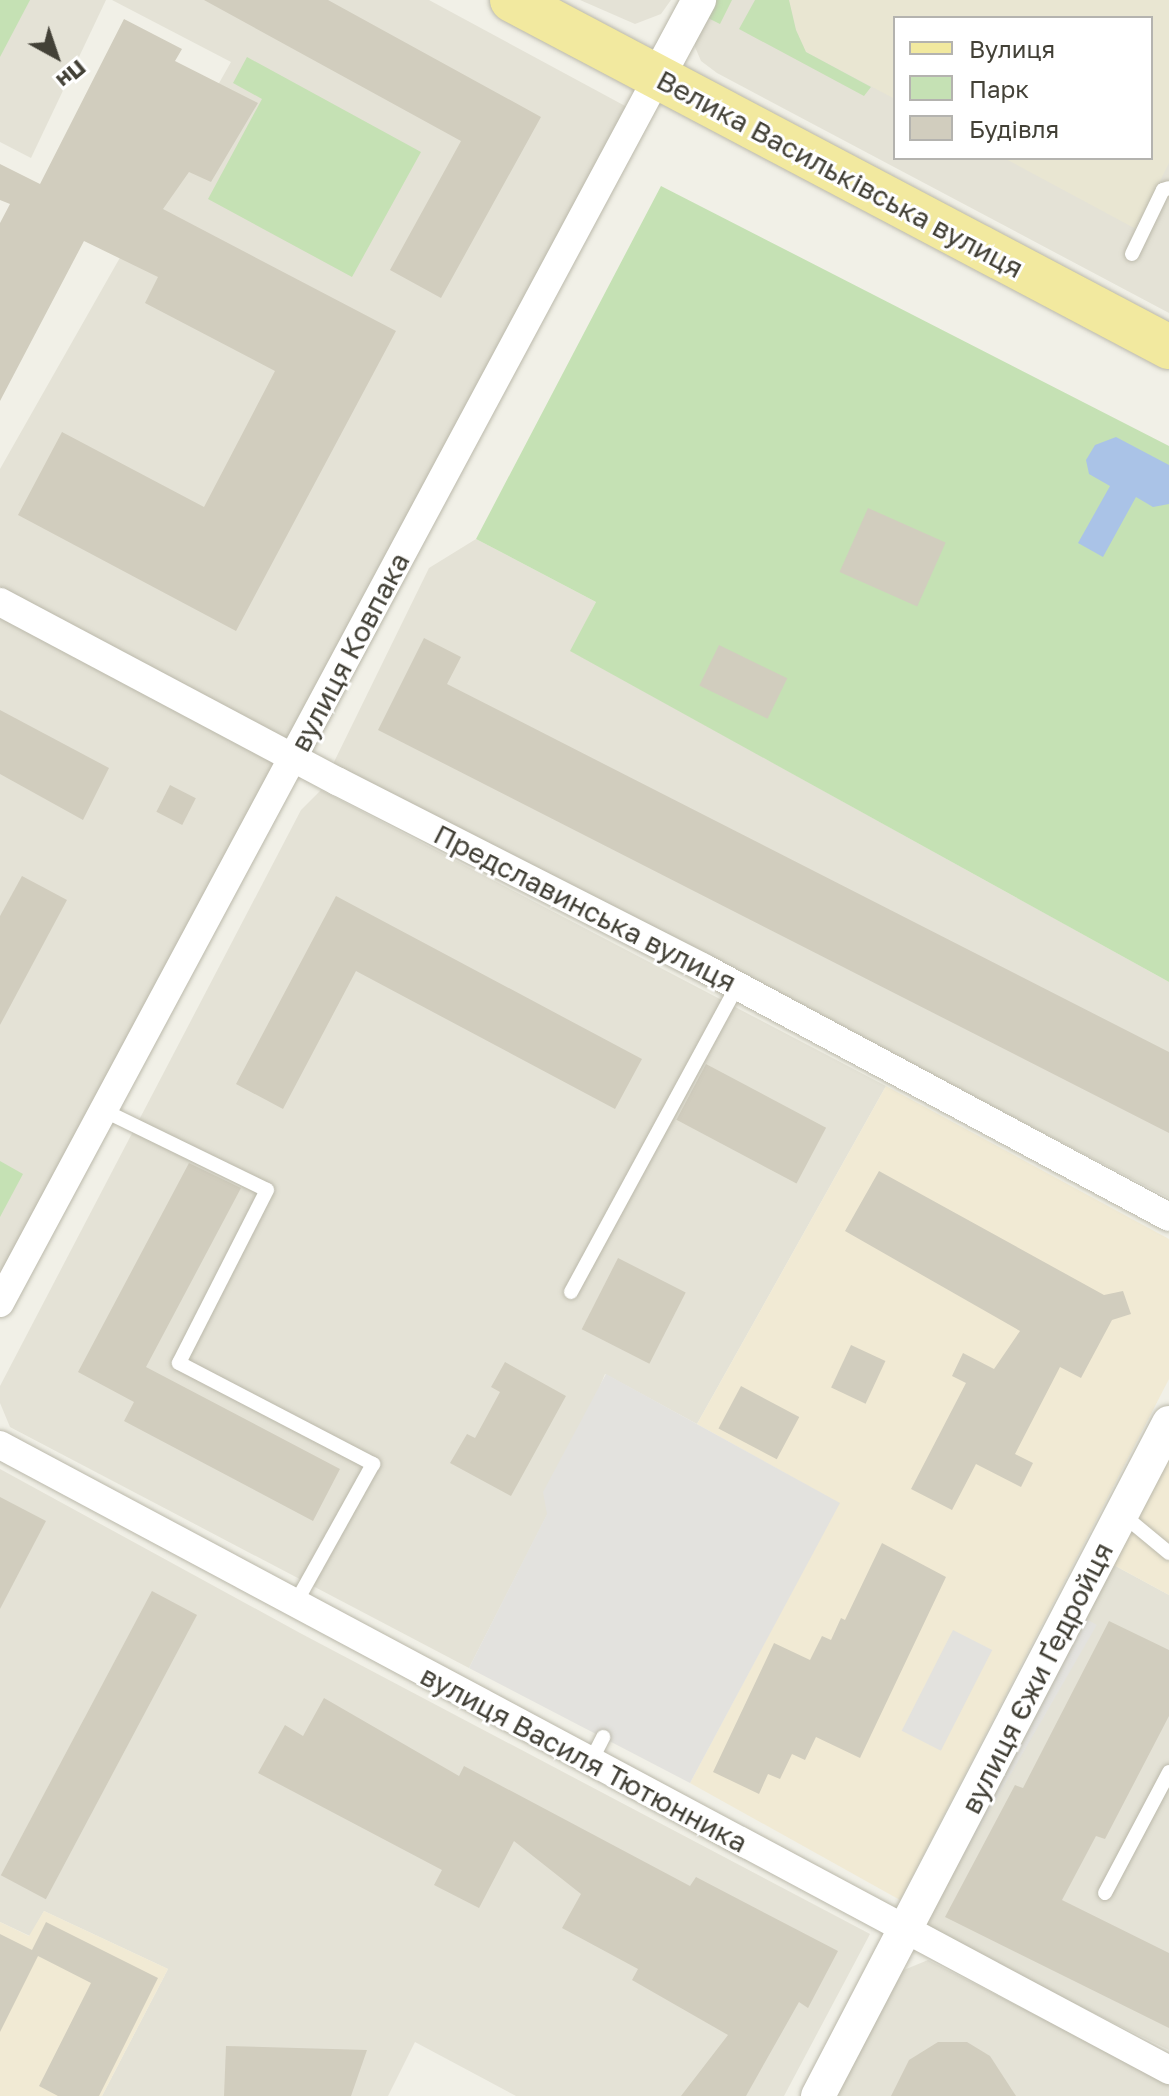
<!DOCTYPE html>
<meta charset="utf-8">
<style>
body{margin:0}
#map{position:relative;width:1169px;height:2096px;overflow:hidden;background:#f1f0e7;font-family:"Golos Text",sans-serif}
div>[style]{position:absolute}
[style*='--x']{left:calc(var(--x)*1px);top:calc(var(--y)*1px);width:calc(var(--w)*1px);rotate:calc(var(--a)*1deg)}
.residential>*{inset:0;background:#e4e2d6}
.commercial>*{inset:0;background:#f1ead4}
.education>*{inset:0;background:#e9e6d2}
.green>*{inset:0;background:#c5e1b4}
.parking>*{inset:0;background:#e3e2de;transform-origin:0 0}
.water>*{inset:0;background:#aac3e7}
.building>*{inset:0;background:#d1cdbe;transform-origin:0 0}
.roads{filter:drop-shadow(0 0 2px #bbb9ab) drop-shadow(0 0 2px #bbb9ab)}
.service>*{height:14px;margin:-7px;padding:0 7px;transform-origin:7px;border-radius:7px;background:#fff}
.minor>*{height:28px;margin:-14px;padding:0 14px;transform-origin:14px;border-radius:14px;background:#fff}
.tertiary>*{height:34px;margin:-17px;padding:0 17px;transform-origin:17px;border-radius:17px;background:#fff}
.primary>*{height:44px;margin:-22px;padding:0 22px;transform-origin:22px;border-radius:22px;background:#f2e99f}
span{translate:-50% -50%;white-space:nowrap;text-align:center;line-height:1.15;-webkit-text-stroke:6px #fff;paint-order:stroke}
.street-label{font-size:28px;color:#434137}
.legend{position:absolute;left:893px;top:16px;width:260px;height:144px;box-sizing:border-box;background:#fff;border:2px solid #b4b3af;margin:0;padding:10px 14px;list-style:none;font-size:24px;color:#434137}
.legend li{display:flex;align-items:center;gap:16px;height:40px}
.legend b{width:40px;border:2px solid #b4b3af}
.north{position:absolute;left:16px;top:16px;width:80px;height:80px;-webkit-text-stroke:6px #fff;paint-order:stroke;rotate:140deg;font-size:22px;font-weight:700;line-height:32px;text-align:center;color:#434137}
.north::after{content:'';display:block;margin:auto;width:28px;height:36px;background:#434137;clip-path:polygon(50% 0,100% 100%,50% 72%,0 100%)}
</style>
<div id="map">
<div class="residential">
<div style="clip-path:polygon(0 0,106px 0,31px 158px,0 142px)"></div>
<div style="clip-path:polygon(112px 0,429px 0,627px 107px,0 1280px,0 469px,231px 62px)"></div>
<div style="clip-path:polygon(580px 0,671px 0,661px 14px,635px 24px)"></div>
<div style="clip-path:polygon(evenodd,707px 0,1169px 0,1169px 313px,717px 73px,701px 61px,695px 47px,695px 32px,707px 0,895px 18px,1151px 18px,1151px 158px,895px 158px,895px 18px)"></div>
<div style="clip-path:polygon(476px 539px,596px 602px,571px 651px,1169px 982px,1169px 1198px,333px 764px,429px 568px)"></div>
<div style="clip-path:polygon(321px 790px,886px 1086px,697px 1424px,605px 1374px,548px 1513px,469px 1668px,10px 1427px,0 1403px,0 1386px,301px 810px)"></div>
<div style="clip-path:polygon(0 1469px,300px 1633px,870px 1934px,784px 2096px,516px 2096px,415px 2042px,388px 2096px,102px 2096px,168px 1969px,44px 1911px,30px 1936px,0 1922px)"></div>
<div style="clip-path:polygon(1110px 1563px,1169px 1595px,1169px 2050px,933px 1934px,926px 1920px)"></div>
<div style="clip-path:polygon(928px 1960px,1169px 2083px,1169px 2096px,833px 2096px,899px 1972px)"></div>
</div>
<div class="commercial">
<div style="clip-path:polygon(886px 1086px,1169px 1239px,1169px 1379px,900px 1900px,690px 1783px,839px 1503px,697px 1424px)"></div>
<div style="clip-path:polygon(1169px 1451px,1169px 1595px,1110px 1563px)"></div>
<div style="clip-path:polygon(44px 1911px,168px 1969px,102px 2096px,0 2096px,0 1922px,29px 1936px)"></div>
</div>
<div class="education">
<div style="clip-path:polygon(789px 0,1169px 0,1169px 163px,1136px 229px,1004px 158px,1151px 158px,1151px 18px,895px 18px,895px 99px,806px 52px,796px 30px)"></div>
</div>
<div class="green">
<div style="clip-path:polygon(0 0,30px 0,0 57px)"></div>
<div style="clip-path:polygon(715px 0,732px 0,720px 24px,706px 17px)"></div>
<div style="clip-path:polygon(755px 0,789px 0,796px 30px,806px 52px,871px 87px,864px 96px,739px 29px)"></div>
<div style="clip-path:polygon(247px 57px,421px 152px,352px 277px,208px 199px,262px 99px,233px 83px)"></div>
<div style="clip-path:polygon(661px 186px,1169px 446px,1169px 982px,570px 651px,596px 602px,476px 539px)"></div>
<div style="clip-path:polygon(0 1161px,23px 1174px,0 1217px)"></div>
</div>
<div class="parking">
<div style="clip-path:polygon(606px 1374px,840px 1503px,690px 1783px,469px 1668px,547px 1514px,543px 1492px)"></div>
<div style="left:1076px;top:1613px;width:24px;height:338px;rotate:30deg"></div>
<div style="left:953px;top:1630px;width:44px;height:113px;rotate:27deg"></div>
</div>
<div class="water">
<div style="clip-path:polygon(1116px 437px,1169px 465px,1169px 504px,1153px 507px,1136px 497px,1103px 557px,1078px 543px,1110px 486px,1089px 474px,1086px 460px,1095px 445px)"></div>
</div>
<div class="building">
<div style="clip-path:polygon(204px 0,328px 0,541px 117px,441px 298px,390px 270px,461px 141px)"></div>
<div style="clip-path:polygon(124px 19px,182px 49px,175px 61px,258px 103px,211px 182px,189px 172px,163px 209px,396px 331px,236px 631px,18px 515px,62px 432px,204px 507px,275px 371px,145px 303px,158px 277px,84px 241px,0 401px,0 223px,10px 204px,0 200px,0 164px,40px 184px)"></div>
<div style="left:868px;top:508px;width:85px;height:70px;rotate:24deg"></div>
<div style="clip-path:polygon(424px 638px,461px 657px,447px 684px,1169px 1052px,1169px 1133px,378px 730px)"></div>
<div style="left:719px;top:645px;width:76px;height:45px;rotate:26deg"></div>
<div style="clip-path:polygon(0 710px,109px 768px,83px 820px,0 774px)"></div>
<div style="left:170px;top:785px;width:29px;height:30px;rotate:27deg"></div>
<div style="clip-path:polygon(22px 876px,67px 900px,0 1025px,0 916px)"></div>
<div style="clip-path:polygon(336px 896px,642px 1059px,615px 1109px,356px 971px,283px 1109px,236px 1084px)"></div>
<div style="left:706px;top:1064px;width:136px;height:63px;rotate:28deg"></div>
<div style="clip-path:polygon(189px 1163px,241px 1188px,146px 1367px,340px 1469px,313px 1521px,124px 1421px,134px 1402px,78px 1372px)"></div>
<div style="clip-path:polygon(879px 1171px,1104px 1295px,1123px 1291px,1131px 1314px,1112px 1320px,1081px 1378px,1060px 1367px,1015px 1454px,1033px 1463px,1021px 1487px,976px 1464px,952px 1510px,911px 1489px,966px 1383px,952px 1376px,963px 1353px,994px 1369px,1020px 1331px,845px 1231px)"></div>
<div style="left:618px;top:1258px;width:76px;height:80px;rotate:27deg"></div>
<div style="left:851px;top:1345px;width:38px;height:47px;rotate:25deg"></div>
<div style="clip-path:polygon(505px 1362px,566px 1396px,511px 1496px,450px 1463px,467px 1434px,475px 1438px,500px 1392px,491px 1387px)"></div>
<div style="left:741px;top:1386px;width:66px;height:48px;rotate:28deg"></div>
<div style="clip-path:polygon(0 1497px,46px 1521px,0 1609px)"></div>
<div style="clip-path:polygon(882px 1543px,946px 1577px,860px 1758px,816px 1737px,805px 1760px,792px 1754px,780px 1779px,768px 1774px,759px 1794px,713px 1772px,774px 1643px,810px 1660px,822px 1636px,831px 1640px,841px 1618px,845px 1620px)"></div>
<div style="left:152px;top:1591px;width:51px;height:322px;rotate:28deg"></div>
<div style="clip-path:polygon(1109px 1621px,1169px 1650px,1169px 1716px,1105px 1839px,1096px 1836px,1062px 1900px,1169px 1953px,1169px 2028px,945px 1917px,1015px 1785px,1023px 1788px)"></div>
<div style="clip-path:polygon(324px 1698px,459px 1776px,464px 1766px,690px 1886px,696px 1877px,838px 1951px,808px 2008px,799px 2002px,746px 2096px,681px 2096px,728px 2035px,632px 1980px,638px 1969px,562px 1928px,581px 1894px,514px 1841px,479px 1908px,434px 1885px,442px 1870px,258px 1773px,285px 1725px,303px 1736px)"></div>
<div style="clip-path:polygon(46px 1922px,158px 1978px,99px 2096px,58px 2096px,39px 2086px,91px 1983px,38px 1956px,0 2032px,0 1934px,32px 1950px)"></div>
<div style="clip-path:polygon(938px 2042px,967px 2042px,990px 2056px,1016px 2096px,891px 2096px,909px 2060px)"></div>
<div style="clip-path:polygon(226px 2046px,367px 2050px,351px 2096px,224px 2096px)"></div>
</div>
<div class="roads">
<div class="service">
<div style="--x:1132;--y:254;--w:71;--a:-64.2"></div>
<div style="--x:1163;--y:190;--w:6;--a:-18"></div>
<div style="--x:103;--y:1110;--w:182;--a:26"></div>
<div style="--x:267;--y:1190;--w:194;--a:117"></div>
<div style="--x:179;--y:1363;--w:219;--a:27.5"></div>
<div style="--x:373;--y:1464;--w:160;--a:119.1"></div>
<div style="--x:571;--y:1292;--w:348;--a:-61.5"></div>
<div style="--x:1122;--y:1514;--w:61;--a:39.7"></div>
<div style="--x:591;--y:1761;--w:27;--a:-63"></div>
<div style="--x:1105;--y:1893;--w:137;--a:-62.1"></div>
</div>
<div class="minor">
<div style="--x:0;--y:602;--w:382;--a:28"></div>
<div style="--x:337;--y:781;--w:412;--a:27"></div>
<div style="--x:704;--y:968;--w:527;--a:28.17"></div>
<div style="--x:0;--y:1303;--w:1390;--a:-61.79"></div>
<div style="--x:0;--y:1445;--w:1326;--a:28.13"></div>
</div>
<div class="tertiary">
<div style="--x:657;--y:78;--w:89;--a:-61.7"></div>
<div style="--x:818;--y:2096;--w:759;--a:-62.46"></div>
</div>
<div class="primary">
<div style="--x:512;--y:0;--w:743;--a:27.84"></div>
</div>
</div>
<div class="street-label">
<span style="left:840px;top:174px;rotate:28deg">Велика Васильківська вулиця</span>
<span style="left:350px;top:652px;rotate:-62deg">вулиця Ковпака</span>
<span style="left:585px;top:908px;rotate:27deg">Предславинська вулиця</span>
<span style="left:1037px;top:1678px;rotate:-63deg">вулиця Єжи Ґедройця</span>
<span style="left:584px;top:1759px;rotate:28deg">вулиця Василя Тютюнника</span>
</div>
<ul class="legend">
<li><b style="height:10px;background:#f2e99f"></b>Вулиця</li>
<li><b style="height:22px;background:#c5e1b4"></b>Парк</li>
<li><b style="height:22px;background:#d1cdbe"></b>Будівля</li>
</ul>
<div class="north">Пн</div>
</div>
